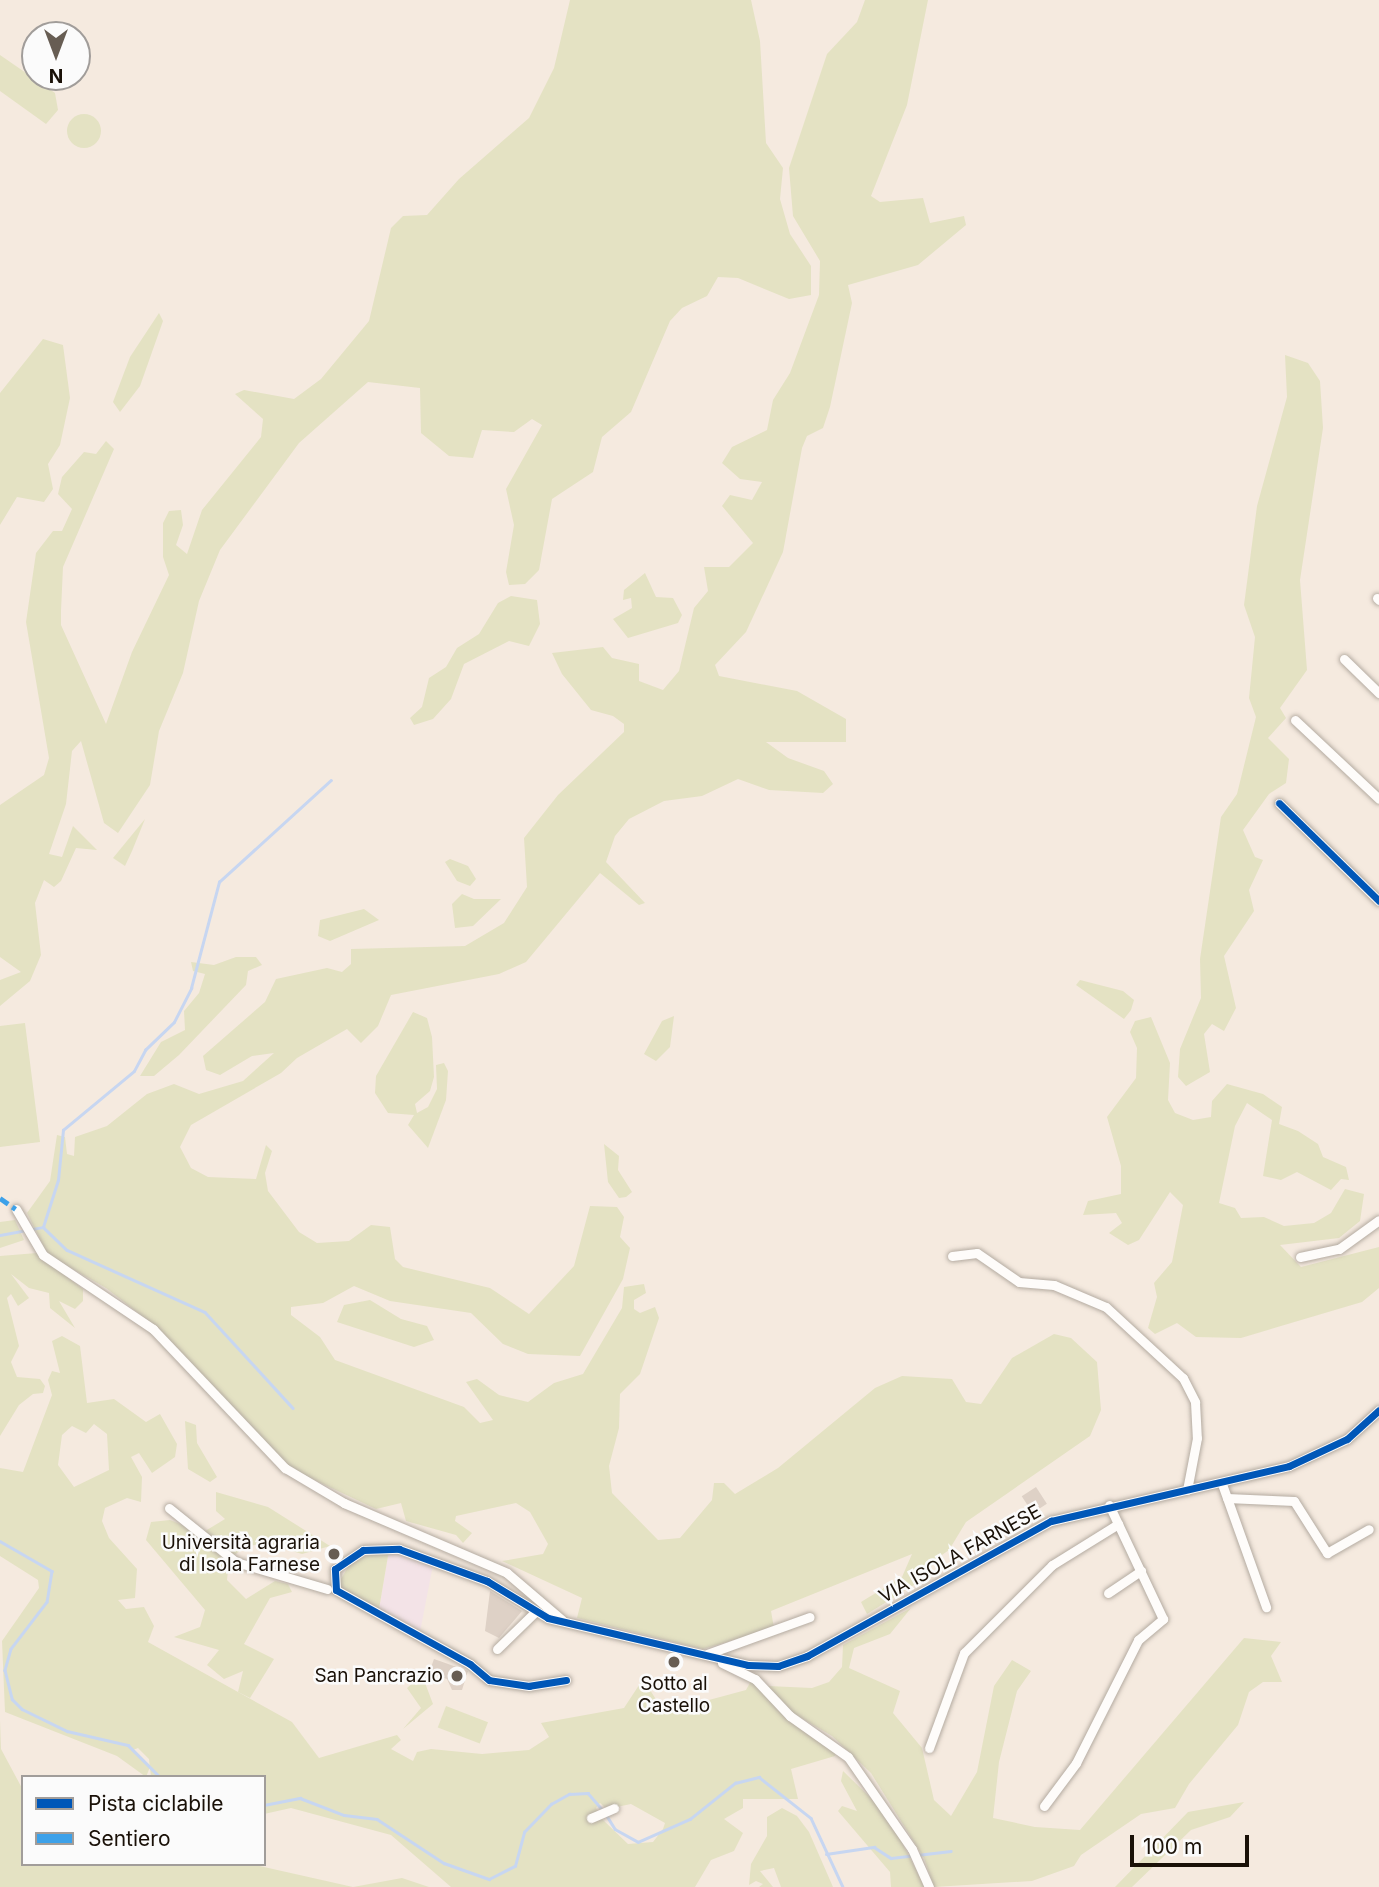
<!DOCTYPE html>
<meta charset="utf-8">
<style>
body{margin:0}
#map{position:relative;width:1379px;height:1887px;overflow:hidden;background:#f5eadf;font-family:Inter,sans-serif}
div>[style]{position:absolute}
[style*='--x']{left:calc(var(--x)*1px);top:calc(var(--y)*1px);width:calc(var(--w)*1px);rotate:calc(var(--a)*1deg)}
.education>*{inset:0;background:#f3e3e7}
.green>*{inset:0;background:#e4e2c3;transform-origin:0 0}
.round{border-radius:50%}
.stream>*{height:2.5px;margin:-1.25px;padding:0 1.25px;transform-origin:1.25px;border-radius:1.25px;background:#c7d6f1}
.building>*{inset:0;background:#ded1c6;transform-origin:0 0}
.roads{filter:drop-shadow(0 0 2px #b4aba1) drop-shadow(0 0 2px #b4aba1)}
.minor>*{height:9px;margin:-4.5px;padding:0 4.5px;transform-origin:4.5px;border-radius:4.5px;background:#fefcfa}
.quiet>*{height:5px;margin-top:-2.5px;transform-origin:0;background:repeating-linear-gradient(90deg,#3da1e9 0 10px,transparent 0 15px)}
.cycleway>*{height:7px;margin:-3.5px;padding:0 3.5px;transform-origin:3.5px;border-radius:3.5px;background:#0057b8}
.dots>*{width:19px;height:19px;translate:-50% -50%;box-sizing:border-box;border:4px solid #fbfbfb;border-radius:50%}
span{translate:-50% -50%;white-space:nowrap;text-align:center;line-height:1.15;-webkit-text-stroke:5px #fbfbfb;paint-order:stroke}
.poi-label{font-size:19px;color:#1a1108}
.right{translate:-100% -50%;text-align:right}
.street-label{font-size:19px;color:#1a1108}
.legend{position:absolute;left:21px;top:1775px;width:245px;height:91px;box-sizing:border-box;background:#fbfbfb;border:2px solid #a19d9a;margin:0;padding:9px 12px;list-style:none;font-size:21px;color:#1a1108}
.legend li{display:flex;align-items:center;gap:14px;height:35px}
.legend b{width:35px;border:2px solid #a19d9a}
.north{position:absolute;left:21px;top:21px;width:70px;height:70px;box-sizing:border-box;background:#fbfbfb;border:2px solid #a19d9a;border-radius:50%;rotate:180deg;font-size:19px;font-weight:700;line-height:28px;text-align:center;color:#1a1108}
.north::after{content:'';display:block;margin:auto;width:24px;height:32px;background:#675d53;clip-path:polygon(50% 0,100% 100%,50% 72%,0 100%)}
.scale{position:absolute;left:1130px;top:1835px;width:119px;height:32px;box-sizing:border-box;border:4px solid #1a1108;border-top:0;padding-left:9px;font-size:21px;line-height:24px;white-space:nowrap;color:#1a1108;-webkit-text-stroke:5px #fbfbfb;paint-order:stroke}
</style>
<div id="map">
<div class="education">
<div style="clip-path:polygon(389px 1550px,433px 1565px,420px 1632px,379px 1610px)"></div>
</div>
<div class="green">
<div style="clip-path:polygon(570px 0,751px 0,760px 41px,766px 143px,783px 168px,780px 199px,790px 234px,811px 266px,811px 295px,789px 299px,738px 278px,718px 277px,707px 296px,682px 308px,670px 321px,631px 412px,602px 437px,593px 472px,552px 499px,539px 570px,525px 584px,509px 585px,506px 572px,514px 525px,506px 489px,542px 425px,532px 419px,514px 432px,482px 430px,473px 458px,449px 456px,421px 433px,420px 388px,368px 382px,299px 443px,220px 550px,199px 601px,183px 673px,159px 731px,150px 785px,118px 833px,104px 823px,81px 741px,72px 751px,66px 804px,49px 854px,62px 857px,73px 826px,97px 850px,76px 848px,61px 881px,54px 887px,44px 880px,35px 903px,41px 955px,30px 981px,0 1006px,0 980px,21px 972px,0 957px,0 805px,44px 775px,49px 758px,26px 622px,36px 553px,53px 531px,62px 531px,72px 509px,58px 494px,62px 477px,84px 452px,96px 454px,106px 441px,114px 449px,63px 567px,61px 611px,61px 625px,106px 724px,132px 652px,169px 575px,163px 557px,163px 523px,169px 511px,181px 510px,183px 525px,176px 545px,187px 554px,202px 510px,261px 437px,263px 419px,235px 394px,244px 390px,294px 399px,321px 379px,369px 321px,391px 228px,403px 216px,427px 215px,459px 179px,529px 118px,554px 68px)"></div>
<div style="clip-path:polygon(865px 0,928px 0,907px 105px,871px 196px,880px 202px,923px 198px,930px 223px,964px 216px,966px 225px,918px 265px,848px 285px,852px 303px,830px 407px,823px 428px,807px 436px,802px 448px,783px 552px,746px 632px,715px 665px,719px 676px,797px 691px,846px 719px,846px 742px,766px 742px,788px 758px,824px 771px,833px 784px,823px 793px,769px 790px,738px 779px,702px 796px,664px 801px,629px 819px,615px 836px,606px 862px,645px 903px,639px 905px,600px 873px,526px 962px,499px 974px,391px 995px,378px 1026px,361px 1043px,347px 1029px,297px 1058px,281px 1073px,191px 1125px,180px 1147px,191px 1168px,208px 1177px,256px 1179px,266px 1145px,272px 1151px,265px 1173px,268px 1191px,299px 1232px,317px 1243px,349px 1241px,371px 1225px,390px 1227px,395px 1259px,403px 1267px,490px 1288px,529px 1314px,574px 1266px,590px 1206px,617px 1207px,624px 1217px,620px 1237px,630px 1248px,623px 1279px,580px 1356px,528px 1354px,503px 1344px,471px 1313px,390px 1301px,354px 1286px,323px 1303px,291px 1307px,291px 1315px,320px 1337px,335px 1360px,464px 1407px,480px 1423px,493px 1420px,466px 1382px,477px 1379px,499px 1395px,528px 1402px,554px 1383px,583px 1374px,622px 1308px,624px 1287px,644px 1284px,646px 1293px,634px 1300px,634px 1309px,640px 1313px,655px 1307px,659px 1318px,640px 1374px,620px 1394px,619px 1428px,609px 1466px,612px 1493px,658px 1540px,680px 1538px,712px 1500px,714px 1483px,724px 1483px,735px 1494px,778px 1468px,875px 1388px,902px 1376px,952px 1379px,966px 1402px,981px 1404px,1012px 1358px,1054px 1334px,1071px 1338px,1097px 1362px,1101px 1410px,1090px 1436px,966px 1522px,949px 1550px,932px 1562px,930px 1575px,867px 1614px,861px 1602px,902px 1577px,912px 1554px,771px 1611px,774px 1628px,703px 1649px,577px 1618px,582px 1598px,502px 1561px,543px 1554px,548px 1544px,530px 1512px,516px 1503px,456px 1516px,455px 1521px,472px 1533px,463px 1543px,456px 1535px,406px 1521px,401px 1503px,376px 1509px,285px 1466px,160px 1330px,106px 1288px,48px 1255px,27px 1213px,50px 1181px,57px 1135px,65px 1137px,67px 1154px,74px 1156px,75px 1137px,107px 1126px,147px 1094px,174px 1084px,199px 1094px,243px 1081px,274px 1053px,252px 1056px,220px 1075px,206px 1070px,203px 1056px,265px 1002px,276px 979px,327px 968px,342px 972px,351px 964px,351px 949px,465px 946px,504px 923px,527px 887px,524px 838px,558px 795px,624px 732px,624px 724px,613px 716px,591px 710px,562px 674px,552px 653px,603px 647px,612px 658px,639px 664px,639px 681px,663px 690px,679px 671px,694px 608px,708px 591px,704px 567px,729px 567px,753px 543px,722px 506px,730px 495px,752px 500px,762px 482px,740px 479px,722px 463px,732px 447px,767px 430px,773px 400px,790px 373px,819px 295px,820px 261px,793px 216px,789px 168px,827px 54px,857px 22px)"></div>
<div style="clip-path:polygon(0 55px,55px 93px,58px 110px,46px 124px,0 91px)"></div>
<div class="round" style="left:67px;top:114px;width:34px;height:34px"></div>
<div style="clip-path:polygon(159px 313px,163px 321px,140px 386px,120px 412px,113px 402px,130px 357px)"></div>
<div style="clip-path:polygon(43px 339px,63px 345px,70px 398px,60px 445px,48px 464px,53px 489px,44px 502px,17px 497px,0 525px,0 393px)"></div>
<div style="clip-path:polygon(1285px 355px,1308px 363px,1320px 381px,1323px 428px,1300px 580px,1307px 670px,1280px 708px,1286px 718px,1268px 738px,1289px 759px,1286px 783px,1269px 794px,1243px 830px,1255px 857px,1263px 860px,1249px 890px,1254px 911px,1224px 956px,1236px 1008px,1224px 1031px,1212px 1024px,1204px 1034px,1210px 1072px,1186px 1086px,1178px 1077px,1180px 1049px,1201px 998px,1200px 959px,1221px 817px,1237px 794px,1256px 717px,1249px 698px,1255px 637px,1244px 605px,1257px 506px,1287px 397px)"></div>
<div style="clip-path:polygon(645px 573px,656px 597px,673px 598px,682px 615px,678px 623px,628px 638px,613px 619px,632px 608px,631px 598px,623px 600px,624px 590px)"></div>
<div style="clip-path:polygon(511px 596px,537px 600px,540px 624px,529px 646px,509px 641px,464px 664px,451px 699px,433px 719px,414px 725px,410px 718px,422px 707px,429px 678px,446px 667px,457px 648px,479px 634px,498px 603px)"></div>
<div style="clip-path:polygon(145px 819px,132px 851px,125px 866px,113px 858px)"></div>
<div style="clip-path:polygon(450px 859px,468px 866px,476px 879px,470px 886px,457px 881px,445px 862px)"></div>
<div style="clip-path:polygon(462px 894px,474px 899px,501px 899px,473px 926px,455px 928px,452px 904px)"></div>
<div style="clip-path:polygon(364px 909px,379px 920px,330px 941px,318px 936px,320px 920px)"></div>
<div style="clip-path:polygon(236px 957px,256px 957px,262px 965px,248px 971px,246px 985px,179px 1055px,154px 1076px,140px 1076px,161px 1042px,185px 1030px,184px 1011px,199px 993px,205px 974px,193px 971px,191px 962px,214px 965px)"></div>
<div style="clip-path:polygon(1080px 980px,1123px 991px,1134px 1000px,1131px 1010px,1124px 1019px,1076px 985px)"></div>
<div style="clip-path:polygon(413px 1012px,427px 1018px,432px 1037px,434px 1077px,430px 1091px,415px 1104px,417px 1113px,428px 1107px,437px 1089px,436px 1065px,444px 1063px,448px 1071px,446px 1100px,428px 1148px,408px 1125px,414px 1115px,388px 1113px,375px 1093px,376px 1076px)"></div>
<div style="clip-path:polygon(674px 1016px,670px 1047px,656px 1061px,644px 1054px,662px 1021px)"></div>
<div style="clip-path:polygon(1151px 1017px,1170px 1063px,1168px 1100px,1175px 1113px,1193px 1120px,1211px 1117px,1212px 1101px,1227px 1084px,1263px 1094px,1282px 1107px,1279px 1124px,1298px 1131px,1318px 1144px,1323px 1157px,1346px 1167px,1349px 1180px,1341px 1179px,1331px 1190px,1297px 1172px,1281px 1180px,1263px 1176px,1272px 1120px,1247px 1103px,1235px 1126px,1219px 1203px,1235px 1208px,1241px 1218px,1264px 1217px,1284px 1226px,1314px 1223px,1331px 1213px,1345px 1189px,1364px 1194px,1360px 1221px,1339px 1238px,1280px 1245px,1301px 1267px,1379px 1247px,1379px 1288px,1362px 1302px,1241px 1338px,1196px 1337px,1177px 1323px,1155px 1334px,1148px 1328px,1157px 1297px,1154px 1283px,1172px 1262px,1183px 1205px,1170px 1192px,1139px 1240px,1128px 1245px,1109px 1233px,1122px 1223px,1116px 1213px,1083px 1215px,1088px 1201px,1121px 1194px,1121px 1166px,1107px 1117px,1136px 1078px,1137px 1048px,1130px 1032px,1135px 1021px)"></div>
<div style="clip-path:polygon(25px 1023px,40px 1142px,0 1147px,0 1026px)"></div>
<div style="clip-path:polygon(604px 1144px,619px 1156px,618px 1170px,632px 1192px,626px 1197px,619px 1198px,608px 1182px)"></div>
<div style="clip-path:polygon(15px 1220px,24px 1240px,0 1248px,0 1222px)"></div>
<div style="clip-path:polygon(37px 1253px,83px 1289px,83px 1301px,75px 1309px,59px 1301px,75px 1328px,50px 1308px,49px 1293px,29px 1288px,11px 1274px,29px 1298px,18px 1306px,11px 1294px,7px 1298px,19px 1346px,11px 1362px,17px 1377px,40px 1379px,45px 1386px,43px 1393px,33px 1394px,19px 1405px,0 1436px,0 1256px)"></div>
<div style="clip-path:polygon(370px 1300px,401px 1319px,427px 1326px,434px 1340px,414px 1347px,337px 1322px,344px 1305px)"></div>
<div style="clip-path:polygon(evenodd,62px 1336px,80px 1346px,87px 1403px,114px 1399px,146px 1422px,160px 1414px,177px 1444px,175px 1457px,152px 1473px,139px 1453px,131px 1457px,142px 1477px,141px 1502px,127px 1498px,105px 1508px,102px 1521px,109px 1538px,137px 1569px,135px 1598px,118px 1600px,126px 1609px,144px 1607px,154px 1626px,148px 1642px,292px 1722px,319px 1758px,397px 1735px,401px 1740px,391px 1749px,413px 1761px,417px 1752px,431px 1749px,482px 1754px,529px 1750px,549px 1737px,541px 1723px,624px 1708px,643px 1679px,657px 1701px,683px 1707px,746px 1690px,751px 1681px,783px 1715px,835px 1751px,835px 1756px,791px 1769px,798px 1799px,743px 1799px,743px 1808px,724px 1819px,743px 1833px,734px 1851px,711px 1860px,695px 1887px,451px 1887px,391px 1835px,291px 1808px,264px 1814px,264px 1777px,151px 1777px,149px 1759px,138px 1748px,133px 1750px,150px 1767px,146px 1777px,117px 1756px,5px 1712px,2px 1641px,39px 1588px,38px 1580px,0 1556px,0 1468px,23px 1472px,52px 1395px,48px 1380px,52px 1371px,60px 1373px,52px 1341px,62px 1336px,94px 1424px,107px 1434px,109px 1470px,74px 1487px,58px 1465px,62px 1435px,72px 1426px,86px 1433px,94px 1424px,62px 1336px,600px 1803px,607px 1809px,631px 1804px,665px 1823px,663px 1829px,653px 1842px,628px 1844px,602px 1819px,596px 1808px,600px 1803px)"></div>
<div style="clip-path:polygon(185px 1421px,196px 1425px,197px 1443px,217px 1477px,210px 1482px,188px 1469px)"></div>
<div style="clip-path:polygon(216px 1492px,268px 1507px,330px 1546px,302px 1554px,266px 1543px,244px 1547px,229px 1560px,227px 1580px,246px 1599px,275px 1581px,288px 1584px,292px 1592px,270px 1598px,244px 1644px,274px 1659px,250px 1698px,238px 1692px,243px 1671px,224px 1679px,207px 1665px,219px 1650px,174px 1637px,200px 1627px,205px 1610px,146px 1540px,151px 1522px,170px 1520px,202px 1533px,225px 1519px,216px 1511px)"></div>
<div style="clip-path:polygon(389px 1550px,379px 1609px,337px 1586px,352px 1560px)"></div>
<div style="clip-path:polygon(911px 1608px,890px 1634px,854px 1648px,849px 1668px,900px 1691px,893px 1713px,922px 1748px,934px 1800px,951px 1816px,977px 1772px,994px 1686px,1012px 1660px,1031px 1671px,1017px 1691px,999px 1762px,993px 1818px,1035px 1827px,1080px 1830px,1244px 1638px,1281px 1642px,1271px 1656px,1282px 1682px,1263px 1682px,1249px 1692px,1238px 1725px,1189px 1784px,1175px 1808px,1141px 1814px,1081px 1855px,1074px 1866px,1032px 1881px,934px 1887px,924px 1858px,871px 1773px,832px 1736px,793px 1713px,768px 1686px,812px 1688px,829px 1682px,842px 1667px,843px 1645px)"></div>
<div style="clip-path:polygon(422px 1675px,433px 1704px,403px 1729px,421px 1708px,407px 1688px)"></div>
<div style="left:446px;top:1706px;width:45px;height:23px;rotate:21deg"></div>
<div style="clip-path:polygon(0 1720px,1px 1749px,23px 1790px,23px 1864px,251px 1864px,353px 1887px,402px 1878px,429px 1887px,0 1887px)"></div>
<div style="clip-path:polygon(843px 1771px,887px 1814px,925px 1887px,891px 1887px,890px 1872px,838px 1811px,842px 1806px,857px 1811px,841px 1781px)"></div>
<div style="clip-path:polygon(1244px 1802px,1230px 1817px,1191px 1830px,1132px 1887px,1115px 1887px,1188px 1812px)"></div>
<div style="clip-path:polygon(782px 1808px,797px 1816px,809px 1832px,833px 1887px,781px 1887px,774px 1868px,760px 1871px,773px 1887px,759px 1887px,763px 1884px,756px 1881px,749px 1885px,751px 1864px,767px 1836px,767px 1817px)"></div>
</div>
<div class="stream">
<div style="--x:43;--y:1227;--w:49;--a:-72.3"></div>
<div style="--x:58;--y:1180;--w:50;--a:-84.3"></div>
<div style="--x:63;--y:1130;--w:92;--a:-39.7"></div>
<div style="--x:134;--y:1071;--w:24;--a:-62"></div>
<div style="--x:145;--y:1050;--w:40;--a:-44"></div>
<div style="--x:174;--y:1022;--w:38;--a:-63"></div>
<div style="--x:191;--y:988;--w:110;--a:-75.2"></div>
<div style="--x:219;--y:882;--w:151;--a:-42.3"></div>
<div style="--x:0;--y:1235;--w:44;--a:-10.5"></div>
<div style="--x:43;--y:1227;--w:33;--a:44"></div>
<div style="--x:67;--y:1250;--w:151;--a:24.2"></div>
<div style="--x:205;--y:1312;--w:130;--a:47.5"></div>
<div style="--x:0;--y:1541;--w:60;--a:30"></div>
<div style="--x:52;--y:1571;--w:31;--a:99"></div>
<div style="--x:47;--y:1602;--w:59;--a:127.5"></div>
<div style="--x:11;--y:1649;--w:22;--a:106"></div>
<div style="--x:5;--y:1670;--w:30;--a:76"></div>
<div style="--x:12;--y:1699;--w:14;--a:45"></div>
<div style="--x:22;--y:1709;--w:50;--a:26.1"></div>
<div style="--x:67;--y:1731;--w:63;--a:12.9"></div>
<div style="--x:128;--y:1745;--w:45;--a:45"></div>
<div style="--x:264;--y:1805;--w:37;--a:-11"></div>
<div style="--x:300;--y:1798;--w:47;--a:21.1"></div>
<div style="--x:344;--y:1815;--w:33;--a:7"></div>
<div style="--x:377;--y:1819;--w:80;--a:33.3"></div>
<div style="--x:444;--y:1863;--w:48;--a:19.6"></div>
<div style="--x:489;--y:1879;--w:29;--a:-27"></div>
<div style="--x:515;--y:1866;--w:35;--a:-75"></div>
<div style="--x:524;--y:1832;--w:39;--a:-46"></div>
<div style="--x:551;--y:1804;--w:21;--a:-29"></div>
<div style="--x:569;--y:1794;--w:19;--a:-3"></div>
<div style="--x:588;--y:1793;--w:23;--a:49"></div>
<div style="--x:607;--y:1816;--w:15;--a:58"></div>
<div style="--x:615;--y:1829;--w:26;--a:29"></div>
<div style="--x:638;--y:1842;--w:57;--a:-23.9"></div>
<div style="--x:690;--y:1819;--w:58;--a:-38.7"></div>
<div style="--x:735;--y:1783;--w:25;--a:-14"></div>
<div style="--x:759;--y:1777;--w:66;--a:38.3"></div>
<div style="--x:811;--y:1818;--w:76;--a:65.1"></div>
<div style="--x:826;--y:1854;--w:49;--a:-8.3"></div>
<div style="--x:874;--y:1847;--w:20;--a:33"></div>
<div style="--x:891;--y:1858;--w:60;--a:-6.7"></div>
</div>
<div class="building">
<div style="left:1036px;top:1487px;width:20px;height:17px;rotate:57deg"></div>
<div style="clip-path:polygon(490px 1591px,522px 1611px,499px 1638px,485px 1631px)"></div>
<div style="clip-path:polygon(434px 1659px,468px 1671px,462px 1690px,452px 1690px,447px 1679px,429px 1673px)"></div>
</div>
<div class="roads">
<div class="minor">
<div style="--x:1377;--y:598;--w:3;--a:45"></div>
<div style="--x:1344;--y:659;--w:49;--a:44.2"></div>
<div style="--x:1295;--y:720;--w:115;--a:43.2"></div>
<div style="--x:1279;--y:803;--w:140;--a:44.4"></div>
<div style="--x:16;--y:1209;--w:53;--a:59.6"></div>
<div style="--x:43;--y:1255;--w:133;--a:33.9"></div>
<div style="--x:153;--y:1329;--w:192;--a:46.5"></div>
<div style="--x:285;--y:1468;--w:69;--a:30.7"></div>
<div style="--x:344;--y:1503;--w:177;--a:23.2"></div>
<div style="--x:507;--y:1573;--w:72;--a:40.5"></div>
<div style="--x:952;--y:1256;--w:25;--a:-7"></div>
<div style="--x:977;--y:1253;--w:51;--a:34.6"></div>
<div style="--x:1019;--y:1282;--w:35;--a:5"></div>
<div style="--x:1054;--y:1285;--w:56;--a:22.9"></div>
<div style="--x:1106;--y:1307;--w:105;--a:42.7"></div>
<div style="--x:1183;--y:1378;--w:27;--a:63"></div>
<div style="--x:1195;--y:1402;--w:36;--a:87"></div>
<div style="--x:1197;--y:1438;--w:53;--a:100.9"></div>
<div style="--x:1300;--y:1257;--w:40;--a:-12"></div>
<div style="--x:1339;--y:1249;--w:49;--a:-35.9"></div>
<div style="--x:1222;--y:1484;--w:131;--a:70.3"></div>
<div style="--x:1227;--y:1498;--w:67;--a:2.6"></div>
<div style="--x:1294;--y:1501;--w:62;--a:57.6"></div>
<div style="--x:1327;--y:1553;--w:48;--a:-29.7"></div>
<div style="--x:169;--y:1508;--w:86;--a:38.9"></div>
<div style="--x:236;--y:1562;--w:95;--a:16.5"></div>
<div style="--x:1108;--y:1593;--w:40;--a:-34"></div>
<div style="--x:497;--y:1649;--w:53;--a:-44.2"></div>
<div style="--x:707;--y:1654;--w:109;--a:-19.8"></div>
<div style="--x:722;--y:1663;--w:37;--a:26"></div>
<div style="--x:755;--y:1679;--w:51;--a:46.6"></div>
<div style="--x:790;--y:1716;--w:71;--a:35.3"></div>
<div style="--x:848;--y:1757;--w:112;--a:55.2"></div>
<div style="--x:912;--y:1849;--w:42;--a:65.9"></div>
<div style="--x:566;--y:1680;--w:37;--a:171"></div>
<div style="--x:529;--y:1686;--w:40;--a:-171.5"></div>
<div style="--x:489;--y:1680;--w:25;--a:-140"></div>
<div style="--x:470;--y:1664;--w:153;--a:-151.1"></div>
<div style="--x:336;--y:1590;--w:21;--a:-93"></div>
<div style="--x:335;--y:1569;--w:34;--a:-34"></div>
<div style="--x:363;--y:1550;--w:36;--a:-2"></div>
<div style="--x:399;--y:1549;--w:94;--a:20"></div>
<div style="--x:487;--y:1581;--w:71;--a:31.2"></div>
<div style="--x:548;--y:1618;--w:205;--a:13.2"></div>
<div style="--x:748;--y:1665;--w:30;--a:2"></div>
<div style="--x:778;--y:1666;--w:31;--a:-19"></div>
<div style="--x:807;--y:1656;--w:279;--a:-29"></div>
<div style="--x:1051;--y:1521;--w:244;--a:-13"></div>
<div style="--x:1289;--y:1466;--w:64;--a:-25"></div>
<div style="--x:1347;--y:1439;--w:43;--a:-42.2"></div>
<div style="--x:929;--y:1748;--w:101;--a:-69.8"></div>
<div style="--x:964;--y:1653;--w:124;--a:-45"></div>
<div style="--x:1052;--y:1565;--w:78;--a:-31.8"></div>
<div style="--x:1044;--y:1806;--w:54;--a:-53.3"></div>
<div style="--x:1076;--y:1763;--w:138;--a:-63.2"></div>
<div style="--x:1138;--y:1640;--w:33;--a:-40"></div>
<div style="--x:1163;--y:1619;--w:126;--a:-115.3"></div>
<div style="--x:591;--y:1818;--w:25;--a:-23"></div>
</div>
</div>
<div class="quiet">
<div style="--x:0;--y:1198;--w:19;--a:35"></div>
</div>
<div class="cycleway">
<div style="--x:1279;--y:803;--w:140;--a:44.4"></div>
<div style="--x:566;--y:1680;--w:37;--a:171"></div>
<div style="--x:529;--y:1686;--w:40;--a:-171.5"></div>
<div style="--x:489;--y:1680;--w:25;--a:-140"></div>
<div style="--x:470;--y:1664;--w:153;--a:-151.1"></div>
<div style="--x:336;--y:1590;--w:21;--a:-93"></div>
<div style="--x:335;--y:1569;--w:34;--a:-34"></div>
<div style="--x:363;--y:1550;--w:36;--a:-2"></div>
<div style="--x:399;--y:1549;--w:94;--a:20"></div>
<div style="--x:487;--y:1581;--w:71;--a:31.2"></div>
<div style="--x:548;--y:1618;--w:205;--a:13.2"></div>
<div style="--x:748;--y:1665;--w:30;--a:2"></div>
<div style="--x:778;--y:1666;--w:31;--a:-19"></div>
<div style="--x:807;--y:1656;--w:279;--a:-29"></div>
<div style="--x:1051;--y:1521;--w:244;--a:-13"></div>
<div style="--x:1289;--y:1466;--w:64;--a:-25"></div>
<div style="--x:1347;--y:1439;--w:43;--a:-42.2"></div>
</div>
<div class="dots">
<div style="left:334px;top:1554px;background:#675d53"></div>
<div style="left:674px;top:1662px;background:#675d53"></div>
<div style="left:457px;top:1676px;background:#675d53"></div>
</div>
<div class="poi-label">
<span class="right" style="left:320px;top:1554px">Università agraria<br>di Isola Farnese</span>
<span class="right" style="left:443px;top:1676px">San Pancrazio</span>
<span style="left:674px;top:1695px">Sotto al<br>Castello</span>
</div>
<div class="street-label">
<span style="left:960px;top:1554px;rotate:-29deg">VIA ISOLA FARNESE</span>
</div>
<ul class="legend">
<li><b style="height:9px;background:#0057b8"></b>Pista ciclabile</li>
<li><b style="height:9px;background:#3da1e9"></b>Sentiero</li>
</ul>
<div class="north">N</div>
<div class="scale">100 m</div>
</div>
